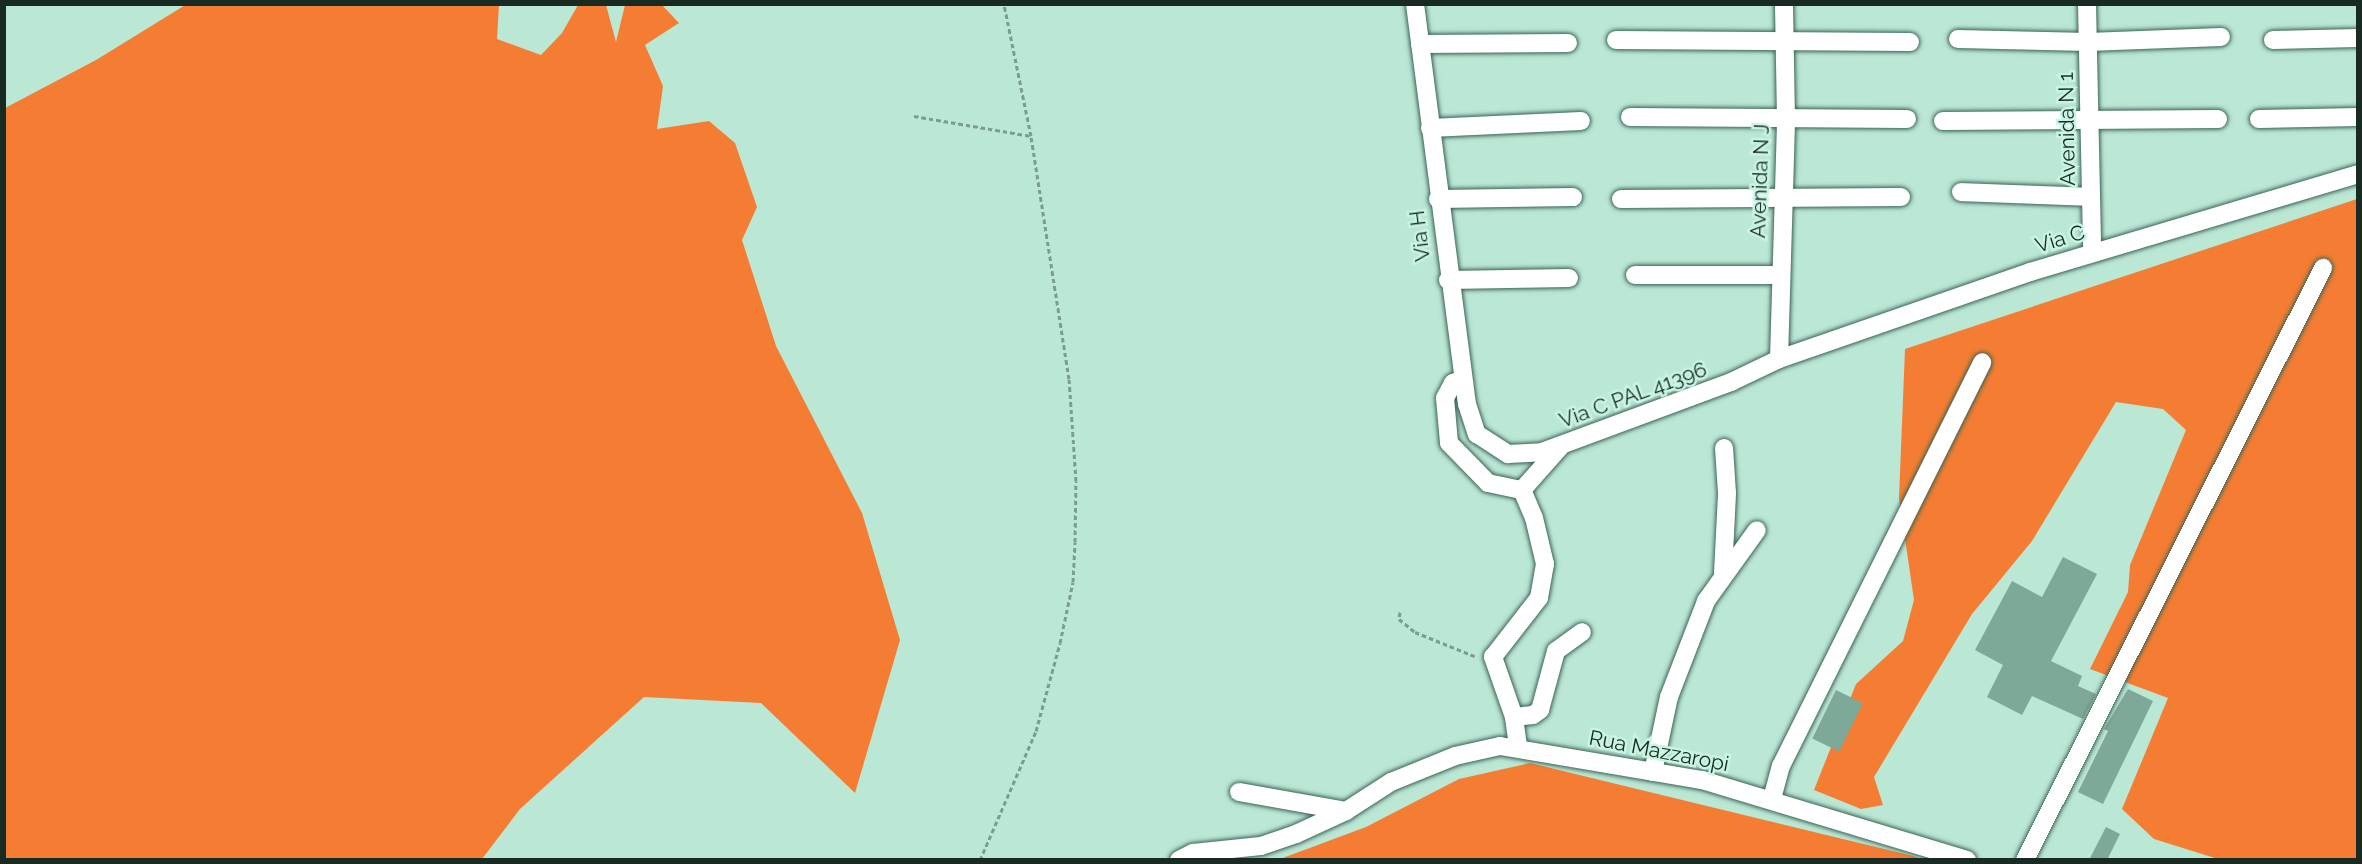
<!DOCTYPE html>
<style>
body{margin:0}
#map{position:relative;width:2362px;height:864px;overflow:hidden;background:#bbe7d5;font-family:Raleway,sans-serif}
div>[style]{position:absolute}
[style*='--x']{left:calc(var(--x)*1px);top:calc(var(--y)*1px);width:calc(var(--w)*1px);rotate:calc(var(--a)*1deg)}
.forest>*{inset:0;background:#f57d33}
.building>*{inset:0;background:#7ea897;transform-origin:0 0}
.path>*{height:3px;margin-top:-1.5px;transform-origin:0;background:repeating-linear-gradient(90deg,#7b9d8f 0 4.5px,transparent 0 7.5px)}
.roads{filter:drop-shadow(0 0 2px #3b6354) drop-shadow(0 0 2px #3b6354)}
.minor>*{height:18px;margin:-9px;padding:0 9px;transform-origin:9px;border-radius:9px;background:#fff}
span{translate:-50% -50%;white-space:nowrap;text-align:center;line-height:1.15;-webkit-text-stroke:5px #c8f4e2;paint-order:stroke}
.street-label{font-size:21px;color:#192a23}
.frame{position:absolute;inset:0;border:6px solid #192a23;pointer-events:none}
</style>
<div id="map">
<div class="forest">
<div style="clip-path:polygon(187px 4px,499px 5px,497px 39px,541px 55px,562px 33px,578px 5px,606px 5px,616px 42px,625px 5px,662px 5px,679px 23px,645px 45px,663px 86px,657px 129px,709px 121px,735px 143px,757px 207px,742px 240px,776px 346px,862px 513px,900px 640px,855px 793px,761px 703px,644px 697px,520px 809px,482px 859px,5px 859px,5px 108px,96px 60px)"></div>
<div style="clip-path:polygon(2357px 199px,2357px 859px,2218px 859px,2154px 839px,2122px 809px,2168px 698px,2090px 669px,2128px 592px,2130px 565px,2186px 430px,2163px 409px,2116px 402px,2032px 541px,1972px 614px,1874px 777px,1883px 805px,1861px 809px,1814px 790px,1856px 684px,1903px 641px,1914px 600px,1899px 498px,1905px 349px)"></div>
<div style="clip-path:polygon(1530px 763px,1913px 856px,1921px 859px,1280px 859px,1366px 827px,1459px 779px)"></div>
</div>
<div class="building">
<div style="clip-path:polygon(2063px 557px,2097px 574px,2051px 661px,2082px 676px,2078px 686px,2096px 694px,2083px 719px,2032px 696px,2022px 715px,1987px 697px,2003px 665px,1975px 650px,2012px 581px,2042px 597px)"></div>
<div style="clip-path:polygon(2128px 689px,2153px 701px,2103px 804px,2078px 792px,2108px 731px,2104px 729px)"></div>
<div style="left:1836px;top:690px;width:30px;height:54px;rotate:26deg"></div>
<div style="clip-path:polygon(2106px 827px,2120px 834px,2107px 860px,2089px 860px)"></div>
</div>
<div class="path">
<div style="--x:914;--y:116;--w:119;--a:9.7"></div>
<div style="--x:1400;--y:612;--w:7;--a:98"></div>
<div style="--x:1399;--y:619;--w:21;--a:39"></div>
<div style="--x:1415;--y:632;--w:67;--a:22"></div>
<div style="--x:980;--y:860;--w:141;--a:-66.5"></div>
<div style="--x:1036;--y:731;--w:91;--a:-74.7"></div>
<div style="--x:1060;--y:643;--w:62;--a:-78"></div>
<div style="--x:1073;--y:582;--w:40;--a:-87.1"></div>
<div style="--x:1075;--y:542;--w:61;--a:-89.1"></div>
<div style="--x:1076;--y:481;--w:102;--a:-93.9"></div>
<div style="--x:1069;--y:379;--w:246;--a:-98.9"></div>
<div style="--x:1031;--y:136;--w:135;--a:-101.6"></div>
</div>
<div class="roads">
<div class="minor">
<div style="--x:1415;--y:4;--w:403;--a:82.6"></div>
<div style="--x:1467;--y:404;--w:32;--a:72"></div>
<div style="--x:1477;--y:434;--w:37;--a:33"></div>
<div style="--x:1508;--y:454;--w:34;--a:-3"></div>
<div style="--x:1542;--y:452;--w:202;--a:-20.3"></div>
<div style="--x:1731;--y:382;--w:53;--a:-25.6"></div>
<div style="--x:1779;--y:359;--w:266;--a:-19.1"></div>
<div style="--x:2030;--y:272;--w:342;--a:-16.6"></div>
<div style="--x:2087;--y:4;--w:249;--a:88.8"></div>
<div style="--x:1958;--y:39;--w:130;--a:1.3"></div>
<div style="--x:2088;--y:42;--w:133;--a:-2.2"></div>
<div style="--x:1616;--y:40;--w:294;--a:0.4"></div>
<div style="--x:2273;--y:40;--w:85;--a:-1.3"></div>
<div style="--x:1420;--y:44;--w:148;--a:-0.4"></div>
<div style="--x:1630;--y:117;--w:277;--a:0.4"></div>
<div style="--x:2259;--y:119;--w:99;--a:-1.2"></div>
<div style="--x:1943;--y:121;--w:275;--a:-0.4"></div>
<div style="--x:1430;--y:128;--w:151;--a:-2.7"></div>
<div style="--x:1961;--y:192;--w:130;--a:2.2"></div>
<div style="--x:1438;--y:199;--w:135;--a:-0.8"></div>
<div style="--x:1621;--y:199;--w:280;--a:-0.4"></div>
<div style="--x:1635;--y:275;--w:145;--a:0"></div>
<div style="--x:1448;--y:280;--w:121;--a:-0.9"></div>
<div style="--x:1779;--y:359;--w:239;--a:-88.3"></div>
<div style="--x:1786;--y:120;--w:116;--a:-91"></div>
<div style="--x:1463;--y:379;--w:11;--a:158"></div>
<div style="--x:1453;--y:383;--w:17;--a:118"></div>
<div style="--x:1445;--y:398;--w:45;--a:84.9"></div>
<div style="--x:1449;--y:443;--w:56;--a:45.7"></div>
<div style="--x:1488;--y:483;--w:35;--a:12"></div>
<div style="--x:1723;--y:573;--w:80;--a:-87.1"></div>
<div style="--x:1727;--y:493;--w:45;--a:-93.8"></div>
<div style="--x:1514;--y:717;--w:19;--a:-6"></div>
<div style="--x:1533;--y:715;--w:9;--a:-36"></div>
<div style="--x:1540;--y:710;--w:61;--a:-74.8"></div>
<div style="--x:1556;--y:651;--w:32;--a:-36"></div>
<div style="--x:1518;--y:746;--w:29;--a:-98"></div>
<div style="--x:1514;--y:717;--w:64;--a:-109.3"></div>
<div style="--x:1493;--y:657;--w:75;--a:-52.1"></div>
<div style="--x:1539;--y:598;--w:35;--a:-80"></div>
<div style="--x:1545;--y:564;--w:47;--a:-103.4"></div>
<div style="--x:1534;--y:518;--w:30;--a:-113"></div>
<div style="--x:1522;--y:490;--w:59;--a:-48.4"></div>
<div style="--x:1653;--y:772;--w:77;--a:-78"></div>
<div style="--x:1669;--y:697;--w:103;--a:-68.9"></div>
<div style="--x:1706;--y:601;--w:87;--a:-54.3"></div>
<div style="--x:1239;--y:792;--w:109;--a:10.1"></div>
<div style="--x:1772;--y:799;--w:34;--a:-75"></div>
<div style="--x:1781;--y:766;--w:451;--a:-63.5"></div>
<div style="--x:1179;--y:860;--w:16;--a:-27"></div>
<div style="--x:1193;--y:853;--w:68;--a:-5.9"></div>
<div style="--x:1261;--y:846;--w:37;--a:-19"></div>
<div style="--x:1296;--y:834;--w:55;--a:-24.7"></div>
<div style="--x:1346;--y:811;--w:54;--a:-32.8"></div>
<div style="--x:1391;--y:782;--w:69;--a:-22.1"></div>
<div style="--x:1455;--y:756;--w:46;--a:-12.5"></div>
<div style="--x:1500;--y:746;--w:205;--a:9.6"></div>
<div style="--x:1702;--y:780;--w:277;--a:16.8"></div>
<div style="--x:2025;--y:860;--w:663;--a:-63.28"></div>
</div>
</div>
<div class="street-label">
<span style="left:2067px;top:129px;rotate:-91deg">Avenida N 1</span>
<span style="left:1760px;top:181px;rotate:-88deg">Avenida N J</span>
<span style="left:1420px;top:236px;rotate:-97deg">Via H</span>
<span style="left:2060px;top:239px;rotate:-17deg">Via C</span>
<span style="left:1633px;top:395px;rotate:-20deg">Via C PAL 41396</span>
<span style="left:1659px;top:751px;rotate:11deg">Rua Mazzaropi</span>
</div>
<div class="frame"></div>
</div>
